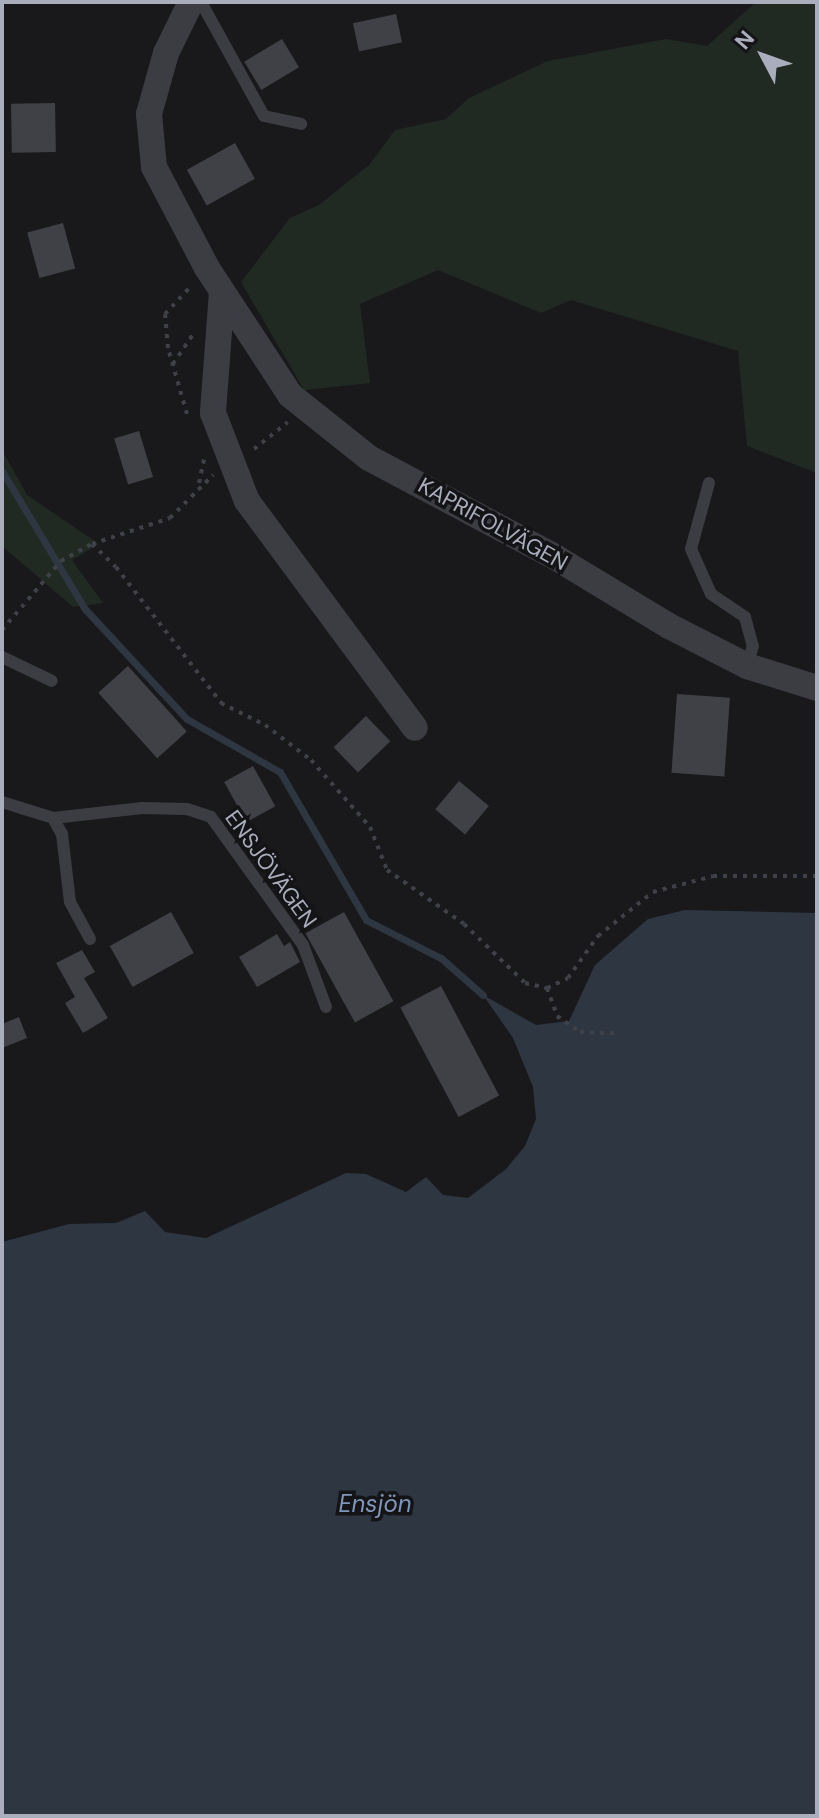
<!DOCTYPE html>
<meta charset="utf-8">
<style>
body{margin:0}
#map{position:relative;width:819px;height:1818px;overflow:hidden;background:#19191c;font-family:"DM Sans",sans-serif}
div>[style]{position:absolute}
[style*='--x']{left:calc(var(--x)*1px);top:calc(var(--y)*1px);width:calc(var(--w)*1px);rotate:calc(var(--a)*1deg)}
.green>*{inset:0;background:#202a23}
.water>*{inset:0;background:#2d3641}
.stream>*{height:7px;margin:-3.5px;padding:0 3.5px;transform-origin:3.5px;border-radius:3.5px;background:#2d3641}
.building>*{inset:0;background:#404146;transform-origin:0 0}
.path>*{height:4px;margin-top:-2px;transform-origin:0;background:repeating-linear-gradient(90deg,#3f4148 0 4px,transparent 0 10px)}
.lane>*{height:12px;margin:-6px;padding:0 6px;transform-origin:6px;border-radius:6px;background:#3c3c43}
.street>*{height:26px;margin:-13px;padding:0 13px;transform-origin:13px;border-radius:13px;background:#3c3c43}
span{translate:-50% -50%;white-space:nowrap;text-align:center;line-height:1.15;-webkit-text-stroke:7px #141417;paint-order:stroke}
.street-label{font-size:22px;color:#aaadbc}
.water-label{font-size:24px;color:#7e96ba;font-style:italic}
.frame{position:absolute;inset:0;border:4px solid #aaadbc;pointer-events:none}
.north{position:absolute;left:723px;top:16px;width:80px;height:80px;-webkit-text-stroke:6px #141417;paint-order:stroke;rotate:311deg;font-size:22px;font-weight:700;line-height:32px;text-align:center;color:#aaadbc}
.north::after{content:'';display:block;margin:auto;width:28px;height:36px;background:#aaadbc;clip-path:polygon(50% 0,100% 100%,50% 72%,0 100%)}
</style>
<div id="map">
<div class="green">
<div style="clip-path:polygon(756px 2px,817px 2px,817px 473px,747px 446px,738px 351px,571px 300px,541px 313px,438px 270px,360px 304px,370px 383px,304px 390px,241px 282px,290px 218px,319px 205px,370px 164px,395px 130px,446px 119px,469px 98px,548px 61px,666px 39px,707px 46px)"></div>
<div style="clip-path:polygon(2px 450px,27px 495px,99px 544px,72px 560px,103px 603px,73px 607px,2px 546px)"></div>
</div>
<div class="water">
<div style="clip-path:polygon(685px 910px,817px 913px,817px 1816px,2px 1816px,2px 1242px,69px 1224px,116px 1223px,145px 1211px,165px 1232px,206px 1238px,346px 1173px,366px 1174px,406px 1192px,426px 1177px,443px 1195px,468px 1198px,506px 1169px,525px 1146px,536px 1119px,533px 1087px,513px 1038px,483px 995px,536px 1025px,569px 1021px,595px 965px,648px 919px)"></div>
</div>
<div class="stream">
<div style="--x:2;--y:471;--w:161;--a:59"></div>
<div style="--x:85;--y:609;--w:150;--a:47.2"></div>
<div style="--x:187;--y:719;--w:107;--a:29.7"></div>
<div style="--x:280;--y:772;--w:171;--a:59.8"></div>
<div style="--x:366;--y:920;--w:84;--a:26.9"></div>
<div style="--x:441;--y:958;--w:56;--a:41.4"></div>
</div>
<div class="building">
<div style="left:396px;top:14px;width:29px;height:44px;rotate:78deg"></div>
<div style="left:282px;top:39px;width:33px;height:44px;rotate:59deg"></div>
<div style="left:55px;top:103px;width:49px;height:44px;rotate:89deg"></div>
<div style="left:235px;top:143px;width:41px;height:55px;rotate:61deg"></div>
<div style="left:63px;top:223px;width:47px;height:37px;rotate:75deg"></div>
<div style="left:139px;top:431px;width:48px;height:26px;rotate:73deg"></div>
<div style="left:128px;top:666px;width:88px;height:40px;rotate:48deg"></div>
<div style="left:677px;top:694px;width:53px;height:79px;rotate:4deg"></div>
<div style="left:366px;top:716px;width:35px;height:45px;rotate:46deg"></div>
<div style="left:253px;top:766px;width:46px;height:33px;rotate:61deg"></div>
<div style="left:459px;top:781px;width:39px;height:37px;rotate:40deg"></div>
<div style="left:171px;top:912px;width:47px;height:70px;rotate:61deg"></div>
<div style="left:344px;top:912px;width:102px;height:44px;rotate:61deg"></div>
<div style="clip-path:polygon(277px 934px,284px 946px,290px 942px,300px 962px,257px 987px,239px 957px)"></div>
<div style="clip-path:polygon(82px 950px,95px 972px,84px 978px,108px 1018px,83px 1033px,65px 1003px,75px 997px,56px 963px)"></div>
<div style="left:441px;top:986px;width:124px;height:46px;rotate:62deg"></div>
<div style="clip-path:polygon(19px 1017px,27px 1038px,2px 1048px,2px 1024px)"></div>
</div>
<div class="path">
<div style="--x:173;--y:364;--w:37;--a:-56"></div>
<div style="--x:187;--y:414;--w:69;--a:-106.1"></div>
<div style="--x:168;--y:348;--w:34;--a:-95"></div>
<div style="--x:165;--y:314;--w:35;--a:-47"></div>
<div style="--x:254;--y:449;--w:43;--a:-38.5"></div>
<div style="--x:199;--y:483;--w:24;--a:-78"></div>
<div style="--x:92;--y:544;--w:33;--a:44"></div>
<div style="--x:116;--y:567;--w:172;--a:52.3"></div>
<div style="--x:221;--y:703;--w:49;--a:26.6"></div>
<div style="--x:265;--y:725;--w:58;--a:37.3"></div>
<div style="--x:311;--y:760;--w:89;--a:48.6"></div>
<div style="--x:370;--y:827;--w:46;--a:68.4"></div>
<div style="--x:387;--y:870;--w:94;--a:35"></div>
<div style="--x:464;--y:924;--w:85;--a:44"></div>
<div style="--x:525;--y:983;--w:23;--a:13"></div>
<div style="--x:547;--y:988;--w:23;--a:-25"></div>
<div style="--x:568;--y:978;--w:52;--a:-54.5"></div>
<div style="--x:598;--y:936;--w:70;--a:-38.7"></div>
<div style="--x:653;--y:892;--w:62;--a:-14.9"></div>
<div style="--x:713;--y:876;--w:104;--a:0"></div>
<div style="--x:2;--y:630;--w:91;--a:-49.5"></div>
<div style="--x:61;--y:561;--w:35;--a:-29"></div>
<div style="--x:92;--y:544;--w:82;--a:-18.4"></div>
<div style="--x:170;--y:518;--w:61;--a:-45"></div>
<div style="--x:547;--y:988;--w:30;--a:70"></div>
<div style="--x:557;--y:1016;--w:28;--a:35"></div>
<div style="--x:580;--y:1032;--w:35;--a:2"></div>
</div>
<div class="lane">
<div style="--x:201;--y:2;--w:130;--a:61.1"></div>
<div style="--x:264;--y:116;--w:38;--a:12"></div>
<div style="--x:709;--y:483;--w:68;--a:105.3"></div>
<div style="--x:691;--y:549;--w:49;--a:66"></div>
<div style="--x:711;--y:594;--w:41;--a:34.1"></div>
<div style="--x:745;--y:617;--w:30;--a:75"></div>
<div style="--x:753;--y:646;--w:21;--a:107"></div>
<div style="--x:2;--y:657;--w:55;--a:25.6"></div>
<div style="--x:2;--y:802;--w:53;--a:17.4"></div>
<div style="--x:53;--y:818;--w:90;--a:-6.4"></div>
<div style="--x:142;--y:808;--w:45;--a:1.3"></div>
<div style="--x:187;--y:809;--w:25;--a:18"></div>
<div style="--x:211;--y:817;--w:158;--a:54.3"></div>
<div style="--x:303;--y:945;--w:66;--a:69.6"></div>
<div style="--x:53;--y:818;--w:18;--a:61"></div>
<div style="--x:62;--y:834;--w:68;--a:83.3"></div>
<div style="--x:70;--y:902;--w:42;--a:61.6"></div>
</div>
<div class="street">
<div style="--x:191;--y:2;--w:57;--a:116.1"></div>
<div style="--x:166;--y:53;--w:63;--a:105.6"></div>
<div style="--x:149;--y:114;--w:53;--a:84.6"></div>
<div style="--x:154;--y:167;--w:114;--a:62.3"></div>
<div style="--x:207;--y:268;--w:152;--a:56.8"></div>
<div style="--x:290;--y:395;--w:101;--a:38.6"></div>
<div style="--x:369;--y:458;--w:211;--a:28"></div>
<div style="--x:555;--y:557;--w:133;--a:31.2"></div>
<div style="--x:669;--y:626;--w:88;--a:27.1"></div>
<div style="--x:747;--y:666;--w:73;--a:17.4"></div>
<div style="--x:222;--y:292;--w:121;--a:94.3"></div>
<div style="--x:213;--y:413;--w:94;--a:68.9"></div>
<div style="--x:247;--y:501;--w:282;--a:53.5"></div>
</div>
<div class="street-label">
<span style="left:493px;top:524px;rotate:29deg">KAPRIFOLVÄGEN</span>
<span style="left:271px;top:869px;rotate:54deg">ENSJÖVÄGEN</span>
</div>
<div class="water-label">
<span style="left:375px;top:1504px">Ensjön</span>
</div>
<div class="frame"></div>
<div class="north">N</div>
</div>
